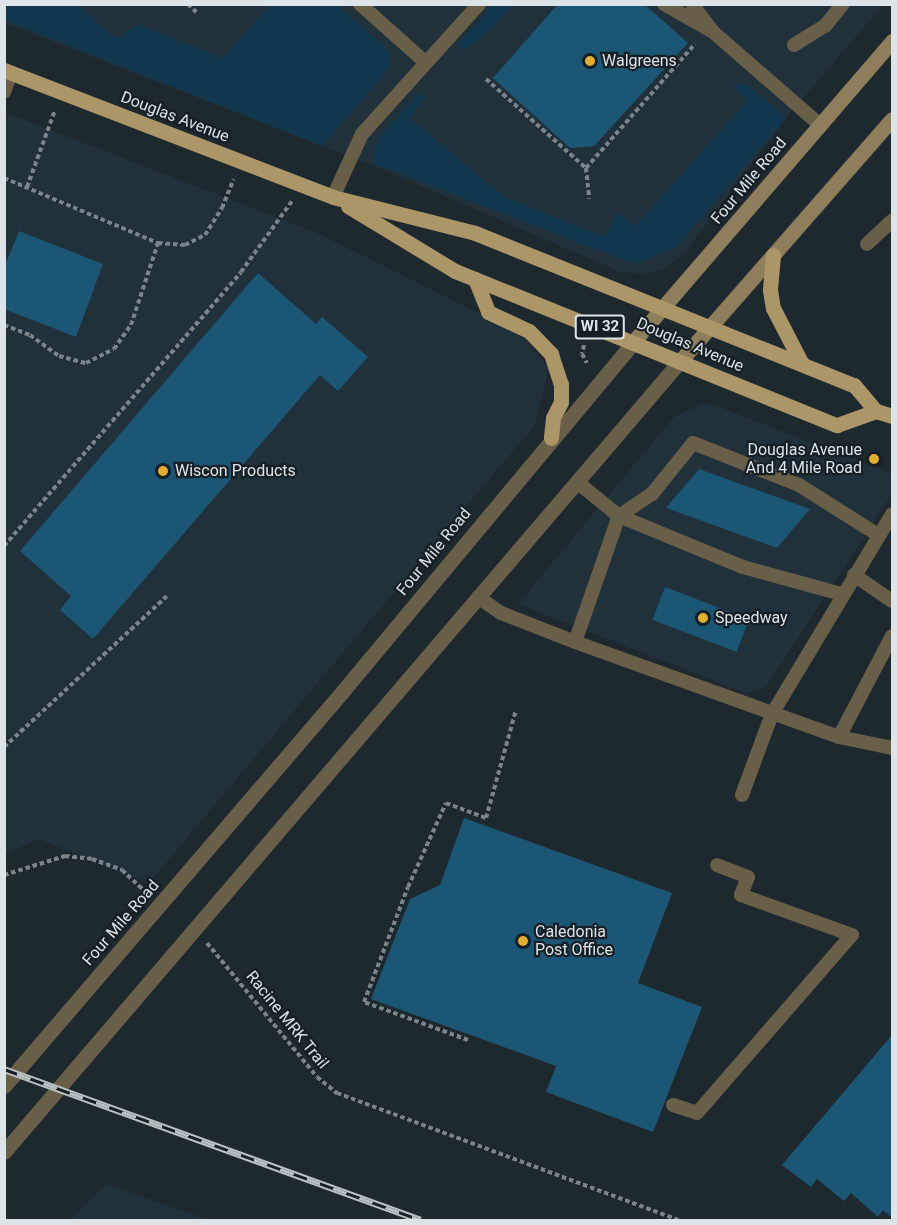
<!DOCTYPE html>
<style>
body{margin:0}
#map{position:relative;width:897px;height:1225px;overflow:hidden;background:#1e292f;font-family:Roboto,sans-serif}
div>[style]{position:absolute}
[style*='--x']{left:calc(var(--x)*1px);top:calc(var(--y)*1px);width:calc(var(--w)*1px);rotate:calc(var(--a)*1deg)}
.built>*{inset:0;background:#21313c}
.green>*{inset:0;background:#10374e}
.building>*{inset:0;background:#1b5675;transform-origin:0 0}
.path>*{height:4px;margin-top:-2px;transform-origin:0;background:repeating-linear-gradient(90deg,#7b8489 0 4.5px,transparent 0 7.5px)}
.service>*{height:14px;margin:-7px;padding:0 7px;transform-origin:7px;border-radius:7px;background:#695f49}
.tertiary>*{height:15px;margin:-7.5px;padding:0 7.5px;transform-origin:7.5px;border-radius:7.5px;background:#695f49}
.secondary>*{height:15px;margin:-7.5px;padding:0 7.5px;transform-origin:7.5px;border-radius:7.5px;background:#8f7e5b}
.primary>*{height:15px;margin:-7.5px;padding:0 7.5px;transform-origin:7.5px;border-radius:7.5px;background:#ac9668}
.rail>*{height:7px;margin-top:-3.5px;transform-origin:0;background:repeating-linear-gradient(90deg,#151f25 0 14px,#b9c1c5 0 28px);box-sizing:border-box;border-block:2px solid #b9c1c5}
.dots>*{width:16px;height:16px;translate:-50% -50%;box-sizing:border-box;border:3px solid #151f25;border-radius:50%}
span{translate:-50% -50%;white-space:nowrap;text-align:center;line-height:1.15;-webkit-text-stroke:4.5px #151f25;paint-order:stroke}
.shield-label span{padding:2px 4px;background:#151f25;border:2px solid;border-radius:4px;-webkit-text-stroke-width:0}
.shield-label{font-size:15px;color:#dde4e8;font-weight:700}
.poi-label{font-size:16px;color:#dde4e8}
.left{translate:0 -50%;text-align:left}
.right{translate:-100% -50%;text-align:right}
.street-label{font-size:16px;color:#dde4e8}
.frame{position:absolute;inset:0;border:6px solid #dde4e8;pointer-events:none}
</style>
<div id="map">
<div class="built">
<div style="clip-path:polygon(4px 5px,883px 5px,786px 118px,683px 255px,665px 268px,645px 274px,621px 272px,379px 168px,5px 23px)"></div>
<div style="clip-path:polygon(4px 112px,319px 234px,522px 335px,549px 370px,534px 426px,149px 883px,39px 839px,5px 854px)"></div>
<div style="clip-path:polygon(702px 404px,714px 405px,892px 474px,891px 495px,766px 687px,746px 693px,518px 604px,675px 416px)"></div>
<div style="clip-path:polygon(106px 1184px,210px 1220px,69px 1220px)"></div>
</div>
<div class="green">
<div style="clip-path:polygon(4px 5px,78px 5px,114px 37px,120px 38px,137px 24px,223px 58px,271px 5px,337px 5px,390px 52px,391px 67px,322px 146px,5px 20px)"></div>
<div style="clip-path:polygon(493px 5px,513px 5px,489px 31px,465px 49px,459px 48px,459px 43px)"></div>
<div style="clip-path:polygon(739px 83px,749px 86px,786px 118px,676px 247px,635px 264px,372px 163px,379px 137px,420px 92px,425px 97px,410px 118px,504px 197px,606px 237px,616px 213px,636px 226px,748px 101px,734px 86px)"></div>
</div>
<div class="building">
<div style="clip-path:polygon(558px 4px,644px 4px,688px 43px,594px 146px,570px 148px,493px 78px)"></div>
<div style="clip-path:polygon(19px 231px,103px 264px,76px 337px,4px 309px,4px 268px)"></div>
<div style="clip-path:polygon(258px 273px,316px 324px,322px 317px,368px 357px,338px 391px,320px 375px,93px 639px,60px 610px,71px 596px,20px 551px)"></div>
<div style="clip-path:polygon(699px 469px,810px 509px,777px 548px,666px 508px)"></div>
<div style="left:665px;top:587px;width:90px;height:35px;rotate:21deg"></div>
<div style="clip-path:polygon(464px 818px,672px 893px,638px 983px,702px 1007px,653px 1132px,546px 1092px,556px 1066px,371px 999px,410px 899px,440px 885px)"></div>
<div style="clip-path:polygon(892px 1035px,892px 1218px,883px 1210px,878px 1217px,851px 1193px,844px 1201px,817px 1179px,811px 1187px,782px 1165px)"></div>
</div>
<div class="path">
<div style="--x:188;--y:4;--w:13;--a:45"></div>
<div style="--x:486;--y:79;--w:134;--a:41.7"></div>
<div style="--x:586;--y:168;--w:165;--a:-48.7"></div>
<div style="--x:586;--y:168;--w:31;--a:84"></div>
<div style="--x:4;--y:178;--w:167;--a:22.9"></div>
<div style="--x:158;--y:243;--w:27;--a:4"></div>
<div style="--x:185;--y:245;--w:22;--a:-27"></div>
<div style="--x:205;--y:235;--w:32;--a:-58"></div>
<div style="--x:222;--y:208;--w:31;--a:-68"></div>
<div style="--x:27;--y:187;--w:82;--a:-70"></div>
<div style="--x:4;--y:325;--w:28;--a:21"></div>
<div style="--x:30;--y:335;--w:36;--a:36"></div>
<div style="--x:59;--y:356;--w:28;--a:15"></div>
<div style="--x:86;--y:363;--w:31;--a:-27"></div>
<div style="--x:114;--y:349;--w:29;--a:-55"></div>
<div style="--x:131;--y:325;--w:86;--a:-71.8"></div>
<div style="--x:584;--y:345;--w:9;--a:103"></div>
<div style="--x:582;--y:354;--w:10;--a:61"></div>
<div style="--x:4;--y:546;--w:362;--a:-49.1"></div>
<div style="--x:241;--y:272;--w:87;--a:-54.3"></div>
<div style="--x:4;--y:747;--w:224;--a:-42.8"></div>
<div style="--x:4;--y:875;--w:64;--a:-17.3"></div>
<div style="--x:65;--y:856;--w:27;--a:6"></div>
<div style="--x:92;--y:859;--w:32;--a:20"></div>
<div style="--x:122;--y:870;--w:33;--a:43"></div>
<div style="--x:207;--y:943;--w:173;--a:50.6"></div>
<div style="--x:317;--y:1077;--w:26;--a:39"></div>
<div style="--x:337;--y:1093;--w:364;--a:20.4"></div>
<div style="--x:468;--y:1040;--w:111;--a:-159.9"></div>
<div style="--x:364;--y:1002;--w:123;--a:-69.1"></div>
<div style="--x:408;--y:887;--w:92;--a:-65.7"></div>
<div style="--x:446;--y:803;--w:43;--a:20.6"></div>
<div style="--x:486;--y:818;--w:112;--a:-74.5"></div>
</div>
<div class="service">
<div style="--x:360;--y:4;--w:87;--a:41.7"></div>
<div style="--x:664;--y:4;--w:53;--a:29.5"></div>
<div style="--x:692;--y:4;--w:34;--a:53"></div>
<div style="--x:712;--y:31;--w:143;--a:41"></div>
<div style="--x:794;--y:45;--w:36;--a:-32"></div>
<div style="--x:825;--y:26;--w:28;--a:-51"></div>
<div style="--x:4;--y:92;--w:20;--a:-70"></div>
<div style="--x:333;--y:197;--w:69;--a:-65.3"></div>
<div style="--x:362;--y:134;--w:175;--a:-48"></div>
<div style="--x:867;--y:244;--w:34;--a:-43"></div>
<div style="--x:577;--y:482;--w:54;--a:39"></div>
<div style="--x:619;--y:516;--w:134;--a:22.4"></div>
<div style="--x:743;--y:567;--w:103;--a:15.3"></div>
<div style="--x:854;--y:575;--w:46;--a:34.4"></div>
<div style="--x:478;--y:597;--w:28;--a:35"></div>
<div style="--x:501;--y:613;--w:79;--a:21.4"></div>
<div style="--x:575;--y:642;--w:281;--a:19.8"></div>
<div style="--x:839;--y:737;--w:114;--a:-62.3"></div>
<div style="--x:575;--y:642;--w:133;--a:-70.8"></div>
<div style="--x:619;--y:516;--w:40;--a:-34"></div>
<div style="--x:652;--y:494;--w:65;--a:-51.2"></div>
<div style="--x:693;--y:443;--w:114;--a:21.6"></div>
<div style="--x:799;--y:485;--w:93;--a:32.3"></div>
<div style="--x:839;--y:737;--w:54;--a:11.7"></div>
<div style="--x:742;--y:795;--w:86;--a:-69.7"></div>
<div style="--x:772;--y:714;--w:233;--a:-59"></div>
<div style="--x:673;--y:1105;--w:25;--a:18"></div>
<div style="--x:697;--y:1113;--w:236;--a:-49"></div>
<div style="--x:852;--y:935;--w:118;--a:-160.2"></div>
<div style="--x:741;--y:895;--w:19;--a:-69"></div>
<div style="--x:748;--y:877;--w:33;--a:-159"></div>
</div>
<div class="tertiary">
<div style="--x:4;--y:1086;--w:519;--a:-49.37"></div>
<div style="--x:342;--y:692;--w:457;--a:-50.2"></div>
<div style="--x:4;--y:1152;--w:1042;--a:-49.48"></div>
</div>
<div class="secondary">
<div style="--x:634;--y:341;--w:396;--a:-49.3"></div>
<div style="--x:681;--y:360;--w:320;--a:-48.8"></div>
</div>
<div class="primary">
<div style="--x:4;--y:70;--w:353;--a:21.1"></div>
<div style="--x:333;--y:197;--w:146;--a:14.2"></div>
<div style="--x:475;--y:233;--w:408;--a:21.9"></div>
<div style="--x:854;--y:385;--w:34;--a:50"></div>
<div style="--x:876;--y:411;--w:17;--a:17"></div>
<div style="--x:348;--y:206;--w:125;--a:31.3"></div>
<div style="--x:455;--y:271;--w:412;--a:22"></div>
<div style="--x:837;--y:425;--w:41;--a:-19.7"></div>
<div style="--x:773;--y:255;--w:35;--a:95"></div>
<div style="--x:770;--y:290;--w:18;--a:81"></div>
<div style="--x:773;--y:308;--w:63;--a:62.6"></div>
<div style="--x:475;--y:279;--w:35;--a:68"></div>
<div style="--x:488;--y:312;--w:45;--a:24.9"></div>
<div style="--x:529;--y:331;--w:32;--a:46"></div>
<div style="--x:551;--y:354;--w:32;--a:72"></div>
<div style="--x:561;--y:384;--w:18;--a:90"></div>
<div style="--x:561;--y:402;--w:18;--a:117"></div>
<div style="--x:553;--y:418;--w:20;--a:96"></div>
</div>
<div class="rail">
<div style="--x:4;--y:1069;--w:443;--a:19.9"></div>
</div>
<div class="dots">
<div style="left:590px;top:61px;background:#e1af34"></div>
<div style="left:874px;top:459px;background:#e1af34"></div>
<div style="left:163px;top:471px;background:#e1af34"></div>
<div style="left:703px;top:618px;background:#e1af34"></div>
<div style="left:523px;top:941px;background:#e1af34"></div>
</div>
<div class="shield-label">
<span style="left:600px;top:327px">WI 32</span>
</div>
<div class="poi-label">
<span class="left" style="left:602px;top:61px">Walgreens</span>
<span class="right" style="left:862px;top:459px">Douglas Avenue<br>And 4 Mile Road</span>
<span class="left" style="left:175px;top:471px">Wiscon Products</span>
<span class="left" style="left:715px;top:618px">Speedway</span>
<span class="left" style="left:535px;top:941px">Caledonia<br>Post Office</span>
</div>
<div class="street-label">
<span style="left:175px;top:117px;rotate:21deg">Douglas Avenue</span>
<span style="left:749px;top:181px;rotate:-50deg">Four Mile Road</span>
<span style="left:690px;top:345px;rotate:23deg">Douglas Avenue</span>
<span style="left:434px;top:552px;rotate:-51deg">Four Mile Road</span>
<span style="left:121px;top:923px;rotate:-49deg">Four Mile Road</span>
<span style="left:287px;top:1020px;rotate:51deg">Racine MRK Trail</span>
</div>
<div class="frame"></div>
</div>
